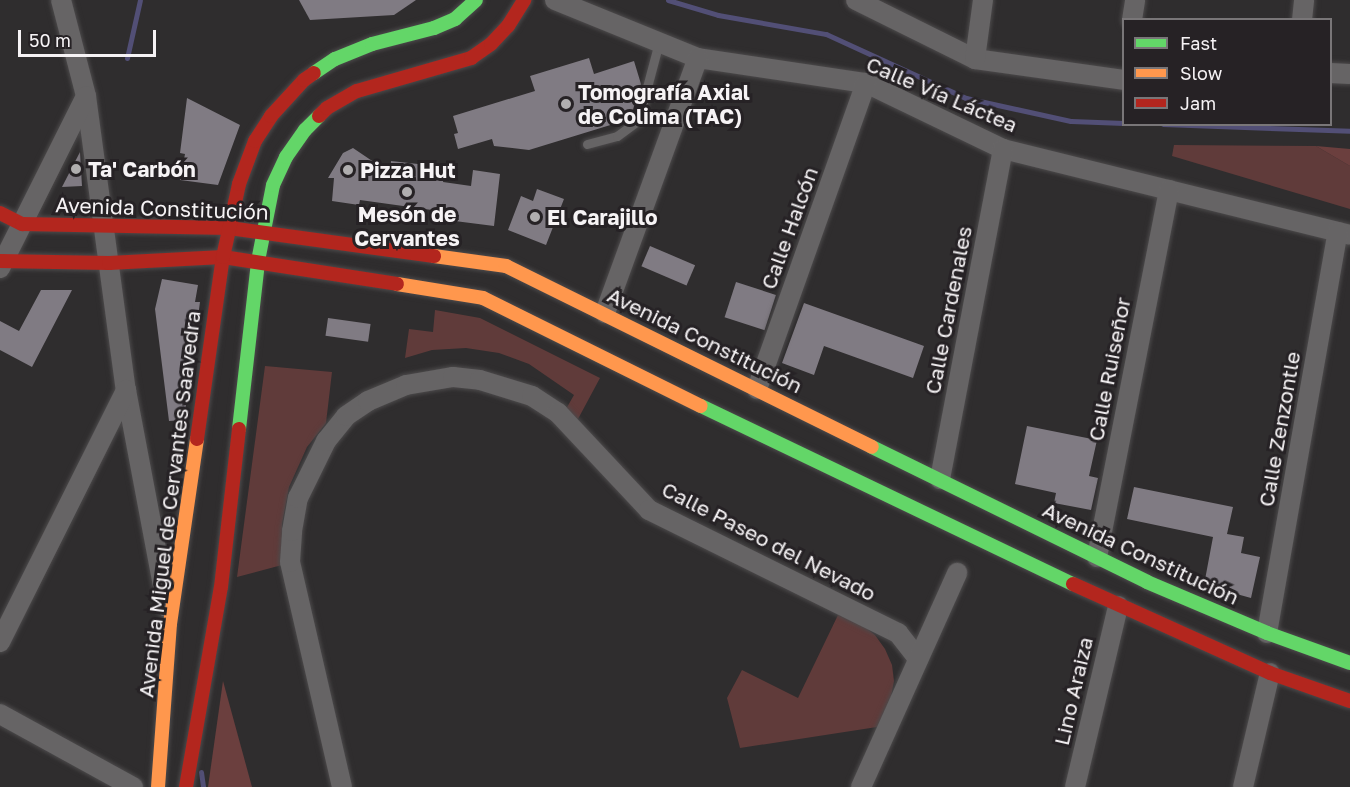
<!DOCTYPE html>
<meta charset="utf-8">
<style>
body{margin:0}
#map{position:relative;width:1350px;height:787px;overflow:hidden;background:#2f2d2e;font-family:"Golos Text",sans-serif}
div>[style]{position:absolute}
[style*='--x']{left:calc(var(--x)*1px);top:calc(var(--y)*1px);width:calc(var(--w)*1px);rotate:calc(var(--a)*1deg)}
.green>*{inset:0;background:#603b3a}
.forest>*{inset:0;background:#6b3f3e}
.stream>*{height:5px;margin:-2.5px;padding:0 2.5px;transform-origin:2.5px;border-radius:2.5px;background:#524f76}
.building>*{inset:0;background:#807b83;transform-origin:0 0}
.roads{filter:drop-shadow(0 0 2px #4c4a4b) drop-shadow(0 0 2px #4c4a4b)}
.lane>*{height:9px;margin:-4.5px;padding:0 4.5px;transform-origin:4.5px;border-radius:4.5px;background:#666465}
.street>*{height:20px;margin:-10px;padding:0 10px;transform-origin:10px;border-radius:10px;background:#666465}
.fast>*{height:14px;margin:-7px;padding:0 7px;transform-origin:7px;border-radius:7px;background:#63d668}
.slow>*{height:14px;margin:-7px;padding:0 7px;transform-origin:7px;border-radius:7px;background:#ff974d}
.jam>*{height:14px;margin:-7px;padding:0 7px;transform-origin:7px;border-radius:7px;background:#b3261e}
.dots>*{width:16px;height:16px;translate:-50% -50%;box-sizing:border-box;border:3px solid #262225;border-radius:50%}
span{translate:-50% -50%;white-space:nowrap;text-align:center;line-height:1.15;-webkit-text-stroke:6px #262225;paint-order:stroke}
.poi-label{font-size:21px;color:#f6f3f5;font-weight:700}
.left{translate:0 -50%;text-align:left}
.street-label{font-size:21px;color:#f6f3f5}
.legend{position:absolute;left:1122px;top:18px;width:210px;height:108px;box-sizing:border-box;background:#262225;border:2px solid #797678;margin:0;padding:8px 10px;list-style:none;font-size:18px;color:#f6f3f5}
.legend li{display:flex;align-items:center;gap:12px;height:30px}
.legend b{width:30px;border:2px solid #797678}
.scale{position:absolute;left:18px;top:30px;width:138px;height:27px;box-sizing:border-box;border:3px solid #f6f3f5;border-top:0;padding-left:8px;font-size:18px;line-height:21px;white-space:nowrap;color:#f6f3f5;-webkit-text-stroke:4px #262225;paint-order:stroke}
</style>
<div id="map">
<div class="green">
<div style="clip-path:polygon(1174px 145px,1316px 146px,1350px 166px,1350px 209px,1172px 156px)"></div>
<div style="clip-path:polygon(435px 310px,480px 318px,600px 378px,578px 419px,566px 409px,574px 395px,529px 364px,499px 353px,466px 348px,432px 350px,405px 358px,409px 329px,433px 332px)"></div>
<div style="clip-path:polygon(265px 366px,332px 372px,326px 423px,307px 447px,289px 487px,282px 524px,282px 565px,237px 577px)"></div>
<div style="clip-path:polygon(838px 615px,862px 625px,875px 635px,885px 649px,892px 665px,894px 681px,891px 697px,877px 727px,740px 748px,727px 698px,742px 670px,798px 698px)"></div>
</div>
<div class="forest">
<div style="clip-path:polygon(1316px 146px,1350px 149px,1350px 166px)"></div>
<div style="clip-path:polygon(223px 681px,252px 787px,208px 787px)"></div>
</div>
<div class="stream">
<div style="--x:668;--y:0;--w:52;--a:16.7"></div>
<div style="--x:718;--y:15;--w:110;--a:10"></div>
<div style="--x:826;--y:34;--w:154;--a:24.6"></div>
<div style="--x:966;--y:98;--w:107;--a:12.4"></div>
<div style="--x:1071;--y:121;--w:53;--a:2.2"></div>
<div style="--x:127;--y:58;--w:59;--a:-77.4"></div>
<div style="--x:1163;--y:124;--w:187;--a:2.1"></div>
<div style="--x:201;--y:772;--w:15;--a:82"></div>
</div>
<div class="building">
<div style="clip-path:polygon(299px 0,416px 0,394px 15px,310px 20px)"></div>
<div style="clip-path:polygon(589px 58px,594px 74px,634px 61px,641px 84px,630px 119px,529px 150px,494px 146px,492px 139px,458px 149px,454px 134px,458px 133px,453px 116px,535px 91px,530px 76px)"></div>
<div style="clip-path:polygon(187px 98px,240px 125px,218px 185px,180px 180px,185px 154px,180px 153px)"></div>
<div style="clip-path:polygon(353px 148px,390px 173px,391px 161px,445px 167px,443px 182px,471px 186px,473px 170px,500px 174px,494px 226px,439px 219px,439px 211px,360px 200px,359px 205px,332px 201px,334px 178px,328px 178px,343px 153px)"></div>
<div style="clip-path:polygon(80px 152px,82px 186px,62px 187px)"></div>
<div style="clip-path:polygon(537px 189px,564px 199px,546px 245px,508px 230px,521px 196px,533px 201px)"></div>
<div style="left:650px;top:246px;width:49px;height:22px;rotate:23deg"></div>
<div style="clip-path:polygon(162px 279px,198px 285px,195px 302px,200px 302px,184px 420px,169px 421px,155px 309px)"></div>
<div style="left:736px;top:282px;width:42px;height:37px;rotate:18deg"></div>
<div style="clip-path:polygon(41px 290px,72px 290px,32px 367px,0 350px,0 321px,19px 331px)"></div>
<div style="clip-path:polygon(804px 303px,924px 346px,913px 378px,824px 346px,814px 375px,782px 363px)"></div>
<div style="left:328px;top:318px;width:43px;height:18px;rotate:8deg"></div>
<div style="clip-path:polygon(1027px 426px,1097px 440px,1089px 476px,1098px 478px,1091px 510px,1054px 503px,1056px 493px,1015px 484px)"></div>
<div style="clip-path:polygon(1134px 487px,1233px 507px,1227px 534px,1244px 537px,1241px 553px,1260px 557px,1251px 598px,1204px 585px,1213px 537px,1127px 519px)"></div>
</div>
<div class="roads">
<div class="lane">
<div style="--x:587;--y:144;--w:31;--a:-15"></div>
<div style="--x:617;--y:136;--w:26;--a:-36"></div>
<div style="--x:638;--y:121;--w:82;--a:-75.1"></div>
</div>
<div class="street">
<div style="--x:61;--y:0;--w:99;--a:75.4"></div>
<div style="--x:86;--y:96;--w:297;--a:82.3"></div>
<div style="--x:126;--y:390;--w:221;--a:79.3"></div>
<div style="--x:555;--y:0;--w:154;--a:22.1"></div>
<div style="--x:698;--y:58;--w:170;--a:8.5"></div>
<div style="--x:866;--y:83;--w:152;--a:25.7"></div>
<div style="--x:1003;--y:149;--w:357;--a:13.9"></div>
<div style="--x:856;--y:0;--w:133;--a:26.4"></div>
<div style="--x:975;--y:59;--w:150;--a:8"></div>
<div style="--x:1132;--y:20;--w:20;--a:-81"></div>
<div style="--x:1302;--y:20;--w:20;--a:-84"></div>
<div style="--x:975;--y:59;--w:60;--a:-82.3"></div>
<div style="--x:1330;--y:73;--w:20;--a:3"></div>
<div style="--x:0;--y:268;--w:192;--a:-63.4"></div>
<div style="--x:605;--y:313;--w:271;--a:-70"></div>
<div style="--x:757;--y:389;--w:325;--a:-70.4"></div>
<div style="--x:940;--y:479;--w:336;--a:-79.2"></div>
<div style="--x:1097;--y:557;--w:374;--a:-78.9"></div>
<div style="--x:1267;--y:633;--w:407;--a:-80"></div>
<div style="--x:0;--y:642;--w:282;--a:-63.4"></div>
<div style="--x:0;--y:714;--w:152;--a:28.8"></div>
<div style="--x:342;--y:787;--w:231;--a:-103"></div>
<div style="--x:290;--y:562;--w:31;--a:-86"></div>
<div style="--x:292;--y:531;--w:34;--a:-80"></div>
<div style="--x:298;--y:498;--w:64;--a:-63.8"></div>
<div style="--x:326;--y:441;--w:32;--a:-51"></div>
<div style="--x:346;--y:416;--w:27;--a:-34"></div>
<div style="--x:368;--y:401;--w:41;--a:-22.8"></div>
<div style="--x:406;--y:385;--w:48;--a:-9.7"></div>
<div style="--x:453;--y:377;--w:27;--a:6"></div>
<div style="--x:480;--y:380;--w:54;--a:17.1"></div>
<div style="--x:532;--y:396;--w:31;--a:33"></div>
<div style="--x:558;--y:413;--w:133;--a:46.8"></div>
<div style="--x:649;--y:510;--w:278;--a:26.3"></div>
<div style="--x:898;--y:633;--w:33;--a:52"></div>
<div style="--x:861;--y:787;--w:235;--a:-65.8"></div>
<div style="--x:1075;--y:787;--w:186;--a:-76.6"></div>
<div style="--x:1243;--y:787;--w:117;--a:-76.7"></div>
</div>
<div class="fast">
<div style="--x:314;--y:73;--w:25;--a:-34"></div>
<div style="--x:335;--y:59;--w:40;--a:-22"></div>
<div style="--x:372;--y:44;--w:64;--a:-14.5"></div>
<div style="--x:434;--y:28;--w:23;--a:-23"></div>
<div style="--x:455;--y:19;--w:28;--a:-42"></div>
<div style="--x:701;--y:406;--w:412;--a:25.6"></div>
<div style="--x:239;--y:429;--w:169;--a:-83.5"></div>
<div style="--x:258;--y:261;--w:77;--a:-78.8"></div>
<div style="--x:273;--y:185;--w:31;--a:-65"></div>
<div style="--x:286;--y:157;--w:33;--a:-55"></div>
<div style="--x:305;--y:130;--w:20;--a:-45"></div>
<div style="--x:872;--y:447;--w:306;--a:26.1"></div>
<div style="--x:1147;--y:582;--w:130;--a:23"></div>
<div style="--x:1267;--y:633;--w:88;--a:19.9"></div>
</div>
<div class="slow">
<div style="--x:434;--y:256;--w:73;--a:7.9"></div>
<div style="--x:506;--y:266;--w:408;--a:26.3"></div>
<div style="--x:397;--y:284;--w:87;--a:9.2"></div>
<div style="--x:483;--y:298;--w:243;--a:26.4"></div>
<div style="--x:158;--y:787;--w:163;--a:-85.8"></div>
<div style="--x:170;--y:624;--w:187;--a:-81.7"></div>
</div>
<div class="jam">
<div style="--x:319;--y:116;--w:11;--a:-45"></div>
<div style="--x:327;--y:108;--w:34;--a:-30"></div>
<div style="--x:357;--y:91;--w:119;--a:-16.1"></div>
<div style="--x:471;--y:58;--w:24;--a:-35"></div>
<div style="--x:491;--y:44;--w:25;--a:-47"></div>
<div style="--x:508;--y:26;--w:31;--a:-58"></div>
<div style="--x:0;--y:213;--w:25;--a:27"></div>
<div style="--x:22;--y:224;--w:207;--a:1.1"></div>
<div style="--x:229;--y:228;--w:207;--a:7.8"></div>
<div style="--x:0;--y:261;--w:109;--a:1.1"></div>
<div style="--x:109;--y:263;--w:114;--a:-3"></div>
<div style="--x:223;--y:257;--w:176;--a:8.8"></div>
<div style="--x:197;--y:439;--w:184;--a:-81.9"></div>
<div style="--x:223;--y:257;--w:75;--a:-77.6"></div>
<div style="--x:239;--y:184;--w:46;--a:-69.6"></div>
<div style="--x:255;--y:141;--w:30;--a:-57"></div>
<div style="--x:271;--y:116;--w:49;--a:-47.5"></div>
<div style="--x:304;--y:80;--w:12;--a:-35"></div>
<div style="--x:1073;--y:584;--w:216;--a:24.3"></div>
<div style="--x:1270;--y:673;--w:85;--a:19.3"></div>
<div style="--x:186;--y:787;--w:203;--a:-80.1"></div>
<div style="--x:221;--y:587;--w:159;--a:-83.5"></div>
</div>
</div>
<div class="dots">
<div style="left:566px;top:104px;background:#b0aeaf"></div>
<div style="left:76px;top:169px;background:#b0aeaf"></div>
<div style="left:348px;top:170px;background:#b0aeaf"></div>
<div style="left:407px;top:192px;background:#b0aeaf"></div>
<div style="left:535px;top:217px;background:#b0aeaf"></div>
</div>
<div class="poi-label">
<span class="left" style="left:578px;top:104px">Tomografía Axial<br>de Colima (TAC)</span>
<span class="left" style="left:88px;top:169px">Ta' Carbón</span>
<span class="left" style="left:360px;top:170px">Pizza Hut</span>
<span style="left:407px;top:226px">Mesón de<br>Cervantes</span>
<span class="left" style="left:547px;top:217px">El Carajillo</span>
</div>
<div class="street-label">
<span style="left:942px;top:94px;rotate:23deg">Calle Vía Láctea</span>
<span style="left:162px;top:208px;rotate:2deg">Avenida Constitución</span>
<span style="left:789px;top:228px;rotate:-70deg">Calle Halcón</span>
<span style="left:948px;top:310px;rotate:-79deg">Calle Cardenales</span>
<span style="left:705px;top:340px;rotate:26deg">Avenida Constitución</span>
<span style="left:1109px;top:369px;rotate:-79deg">Calle Ruiseñor</span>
<span style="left:1279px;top:429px;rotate:-80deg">Calle Zenzontle</span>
<span style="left:169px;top:504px;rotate:-83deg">Avenida Miguel de Cervantes Saavedra</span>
<span style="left:769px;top:541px;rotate:27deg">Calle Paseo del Nevado</span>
<span style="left:1141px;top:553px;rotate:25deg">Avenida Constitución</span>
<span style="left:1073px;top:691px;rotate:-77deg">Lino Araiza</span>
</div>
<ul class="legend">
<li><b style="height:8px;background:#63d668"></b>Fast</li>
<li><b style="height:8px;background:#ff974d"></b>Slow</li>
<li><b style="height:8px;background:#b3261e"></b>Jam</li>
</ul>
<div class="scale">50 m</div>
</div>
